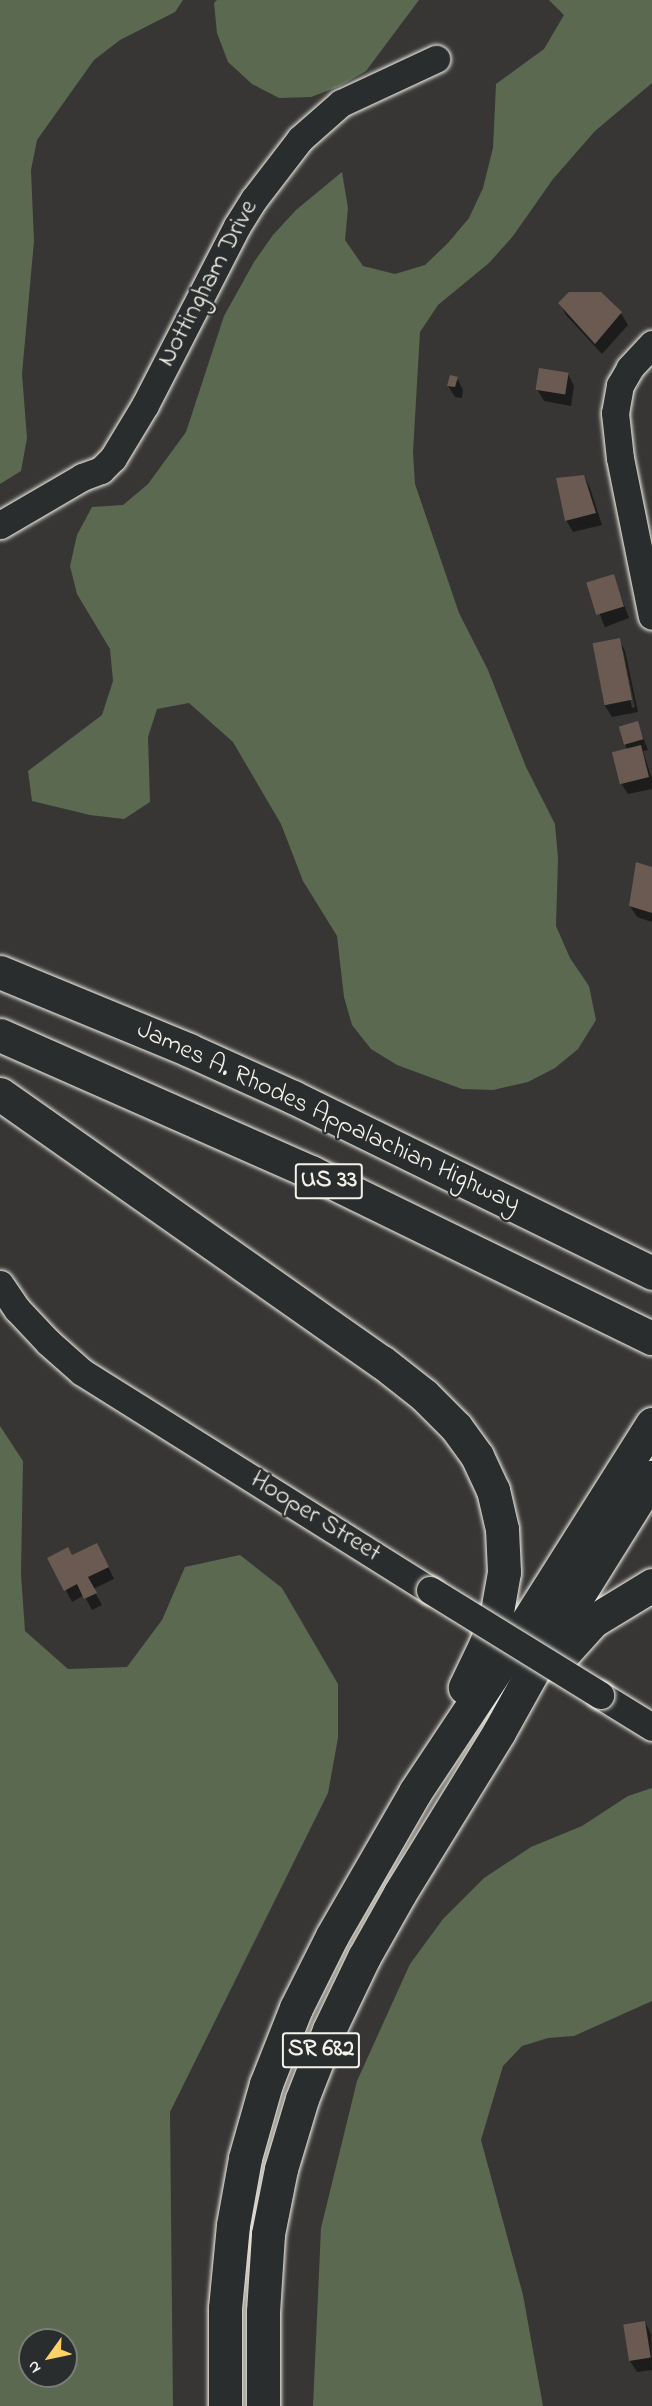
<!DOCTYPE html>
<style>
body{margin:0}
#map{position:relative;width:652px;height:2406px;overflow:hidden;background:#373635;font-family:"Indie Flower",sans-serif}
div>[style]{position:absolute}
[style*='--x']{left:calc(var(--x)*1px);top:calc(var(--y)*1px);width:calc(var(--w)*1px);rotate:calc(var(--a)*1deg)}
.green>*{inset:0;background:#5b6951}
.shadow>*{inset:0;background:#0007;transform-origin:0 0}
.building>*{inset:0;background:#6a5a51;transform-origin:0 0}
.roads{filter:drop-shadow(0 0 2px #f4f1e8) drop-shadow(0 0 2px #f4f1e8)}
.minor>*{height:27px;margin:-13.5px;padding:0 13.5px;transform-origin:13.5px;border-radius:13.5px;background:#2a2d2e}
.highway>*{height:33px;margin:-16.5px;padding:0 16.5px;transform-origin:16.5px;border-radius:16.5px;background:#2a2d2e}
.bridges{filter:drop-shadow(0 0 2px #f4f1e8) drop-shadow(0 0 2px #f4f1e8)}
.minor-bridge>*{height:27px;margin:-13.5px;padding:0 13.5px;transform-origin:13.5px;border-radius:13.5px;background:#2a2d2e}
span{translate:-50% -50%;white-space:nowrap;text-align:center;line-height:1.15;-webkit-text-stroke:4.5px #2a2d2e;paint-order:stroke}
.shield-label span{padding:2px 4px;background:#2a2d2e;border:2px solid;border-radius:4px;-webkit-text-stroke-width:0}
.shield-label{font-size:24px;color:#f4f1e8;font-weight:700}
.street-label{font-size:26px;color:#f4f1e8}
.north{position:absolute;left:18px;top:2328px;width:60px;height:60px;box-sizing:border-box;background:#2a2d2e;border:2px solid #7b7b78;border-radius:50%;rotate:237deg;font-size:16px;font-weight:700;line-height:24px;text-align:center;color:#f4f1e8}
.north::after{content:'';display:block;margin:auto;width:21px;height:27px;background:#ffd166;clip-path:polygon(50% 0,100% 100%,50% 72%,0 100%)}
</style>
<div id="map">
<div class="green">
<div style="clip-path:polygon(0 0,183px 0,175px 12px,120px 40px,94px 60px,37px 140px,31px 170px,34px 241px,22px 374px,27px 438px,21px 471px,0 484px)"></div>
<div style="clip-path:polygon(217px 0,419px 0,366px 71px,340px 86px,311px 97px,279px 98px,252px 84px,228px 62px,217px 33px,214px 3px)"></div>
<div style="clip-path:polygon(549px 0,652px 0,652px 83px,595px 131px,553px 179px,513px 236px,489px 263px,438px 305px,420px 332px,413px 452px,415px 484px,459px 613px,488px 670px,526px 767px,555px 824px,558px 858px,556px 926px,570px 958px,589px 986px,596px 1020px,578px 1049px,555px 1068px,528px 1082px,493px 1090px,462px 1089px,397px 1065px,371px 1049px,352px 1025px,344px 997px,337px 936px,303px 881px,281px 824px,233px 742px,189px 703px,157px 709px,148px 737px,150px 802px,124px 819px,90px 815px,32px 801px,28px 771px,102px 715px,113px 681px,110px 649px,77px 594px,70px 566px,77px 535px,92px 507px,123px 505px,148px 484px,186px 432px,224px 316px,254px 262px,273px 235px,296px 210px,342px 172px,348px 208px,345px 240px,363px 266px,395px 274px,425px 265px,448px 243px,469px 218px,483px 188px,493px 148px,496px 84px,544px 49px,564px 15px)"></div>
<div style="clip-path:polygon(evenodd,0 1426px,23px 1461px,21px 1574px,25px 1631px,68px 1669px,127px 1667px,162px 1620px,185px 1567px,240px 1555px,282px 1588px,338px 1684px,338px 1738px,328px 1793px,170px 2112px,173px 2406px,0 2406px,0 1426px,30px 2340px,66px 2340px,66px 2376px,30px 2376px,30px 2340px)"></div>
<div style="clip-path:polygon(652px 1788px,652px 2001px,574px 2036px,548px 2038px,522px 2046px,503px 2066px,481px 2140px,523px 2295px,543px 2406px,313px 2406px,321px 2228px,357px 2081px,410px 1964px,443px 1919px,484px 1878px,531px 1847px,582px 1826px,628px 1796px)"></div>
</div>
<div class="shadow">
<div style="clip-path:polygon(601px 293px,621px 313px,628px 325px,602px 354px,566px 315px,560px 303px)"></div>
<div style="clip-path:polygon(568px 374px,574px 386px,571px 406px,544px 401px,537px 389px)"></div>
<div style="clip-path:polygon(457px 378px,463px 390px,462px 398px,455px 397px,448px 386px)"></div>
<div style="clip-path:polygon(584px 476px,590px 488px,602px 525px,573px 532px,566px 520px)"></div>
<div style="left:613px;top:576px;width:45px;height:26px;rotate:69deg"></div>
<div style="clip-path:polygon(evenodd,619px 640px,625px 651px,638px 712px,612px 717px,605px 706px,594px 644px,619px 640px,620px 650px,623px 650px,635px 707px,632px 708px,620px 650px)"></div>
<div style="clip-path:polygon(637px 722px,648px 750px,643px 751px,652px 779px,652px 789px,628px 794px,621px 783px,614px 753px,627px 750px,620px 726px)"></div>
<div style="clip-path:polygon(652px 868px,652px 922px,637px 917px,630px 906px)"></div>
<div style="clip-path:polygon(103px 1556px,114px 1579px,93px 1589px,102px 1605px,92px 1610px,84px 1595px,72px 1602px,49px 1558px)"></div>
<div style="clip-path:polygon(645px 2322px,651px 2334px,652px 2370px,637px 2372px,630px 2361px)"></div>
</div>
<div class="building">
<div style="clip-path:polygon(569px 292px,601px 292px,622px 312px,595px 344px,558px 303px)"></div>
<div style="left:539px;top:368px;width:30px;height:22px;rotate:9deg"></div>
<div style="clip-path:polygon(450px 375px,458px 377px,455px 387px,447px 386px)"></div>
<div style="clip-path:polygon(584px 475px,596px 513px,565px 521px,556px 478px)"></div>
<div style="left:614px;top:574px;width:34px;height:29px;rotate:73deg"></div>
<div style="left:620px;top:638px;width:63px;height:28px;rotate:79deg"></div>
<div style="left:638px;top:721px;width:19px;height:20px;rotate:74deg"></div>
<div style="left:641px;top:745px;width:33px;height:30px;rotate:76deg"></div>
<div style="clip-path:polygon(636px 862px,652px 867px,652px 913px,629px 906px)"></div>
<div style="clip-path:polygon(97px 1543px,109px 1567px,88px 1577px,97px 1593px,84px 1599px,77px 1584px,64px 1591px,47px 1558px,68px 1547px,72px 1555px)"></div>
<div style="left:645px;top:2321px;width:37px;height:22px;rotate:81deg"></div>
</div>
<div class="roads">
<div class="minor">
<div style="--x:652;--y:344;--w:33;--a:133"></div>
<div style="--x:630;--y:368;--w:20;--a:120"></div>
<div style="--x:620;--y:385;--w:28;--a:100"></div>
<div style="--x:615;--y:413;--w:45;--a:83.7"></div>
<div style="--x:620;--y:458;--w:161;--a:78.6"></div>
<div style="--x:0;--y:525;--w:95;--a:-30.3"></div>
<div style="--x:82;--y:477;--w:20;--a:-20"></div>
<div style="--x:101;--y:470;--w:17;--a:-45"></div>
<div style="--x:113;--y:458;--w:62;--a:-58.9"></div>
<div style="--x:145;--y:405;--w:201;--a:-62.8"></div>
<div style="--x:237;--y:226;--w:32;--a:-58"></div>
<div style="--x:254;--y:199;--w:76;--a:-52.5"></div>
<div style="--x:300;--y:139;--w:55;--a:-41.3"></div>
<div style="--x:341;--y:103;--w:105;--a:-24.9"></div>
<div style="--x:0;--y:1284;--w:30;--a:56"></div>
<div style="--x:17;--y:1309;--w:45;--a:46.8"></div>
<div style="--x:48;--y:1342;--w:45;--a:41.4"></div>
<div style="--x:82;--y:1372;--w:411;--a:32.1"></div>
<div style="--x:600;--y:1695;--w:61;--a:31.6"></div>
</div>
<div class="highway">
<div style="--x:0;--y:972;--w:204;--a:22.4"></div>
<div style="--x:189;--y:1050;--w:114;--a:24.3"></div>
<div style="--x:293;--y:1097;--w:400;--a:26.1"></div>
<div style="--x:0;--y:1035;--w:340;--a:23.8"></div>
<div style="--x:311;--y:1172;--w:379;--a:26"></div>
<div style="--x:0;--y:1094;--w:467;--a:35.1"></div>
<div style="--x:382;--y:1362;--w:53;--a:38.2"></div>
<div style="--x:424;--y:1395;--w:45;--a:45"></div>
<div style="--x:456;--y:1427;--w:36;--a:54"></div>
<div style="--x:477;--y:1456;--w:38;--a:65"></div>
<div style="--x:493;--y:1490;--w:40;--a:77"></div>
<div style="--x:502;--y:1529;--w:43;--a:87.3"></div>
<div style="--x:504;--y:1572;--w:40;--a:100"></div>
<div style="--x:497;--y:1611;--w:36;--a:109"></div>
<div style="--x:485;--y:1645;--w:47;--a:115.5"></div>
<div style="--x:555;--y:1663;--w:57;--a:-47.9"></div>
<div style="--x:593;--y:1621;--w:69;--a:-31.4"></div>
<div style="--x:225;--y:2406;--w:98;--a:-90"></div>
<div style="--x:225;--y:2308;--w:83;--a:-84.5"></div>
<div style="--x:233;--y:2225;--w:68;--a:-79.8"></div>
<div style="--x:245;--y:2158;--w:77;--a:-74.2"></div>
<div style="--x:266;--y:2084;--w:82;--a:-68.5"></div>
<div style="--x:296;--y:2008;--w:80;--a:-63.4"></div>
<div style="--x:332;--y:1936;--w:166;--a:-60"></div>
<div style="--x:415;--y:1792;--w:161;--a:-56.4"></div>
<div style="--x:504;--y:1658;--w:277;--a:-57.7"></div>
<div style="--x:263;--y:2406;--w:94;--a:-90"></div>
<div style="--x:263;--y:2312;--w:78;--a:-86.3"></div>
<div style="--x:268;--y:2234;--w:66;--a:-78.7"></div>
<div style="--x:281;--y:2169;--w:73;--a:-73.3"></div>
<div style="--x:302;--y:2099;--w:74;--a:-68.6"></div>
<div style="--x:329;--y:2030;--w:81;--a:-64.4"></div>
<div style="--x:364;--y:1957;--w:73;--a:-60.6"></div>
<div style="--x:400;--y:1893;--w:189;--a:-58.4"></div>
<div style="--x:499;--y:1732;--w:103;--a:-60.9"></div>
<div style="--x:549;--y:1642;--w:195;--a:-58"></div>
</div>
</div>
<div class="bridges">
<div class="minor-bridge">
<div style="--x:430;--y:1590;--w:200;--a:31.7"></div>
</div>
</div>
<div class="shield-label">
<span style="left:329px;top:1181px">US 33</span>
<span style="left:321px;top:2050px">SR 682</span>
</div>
<div class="street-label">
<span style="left:209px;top:284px;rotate:-62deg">Nottingham Drive</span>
<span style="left:328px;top:1118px;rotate:25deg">James A. Rhodes Appalachian Highway</span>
<span style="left:315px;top:1518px;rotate:32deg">Hooper Street</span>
</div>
<div class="north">N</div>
</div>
